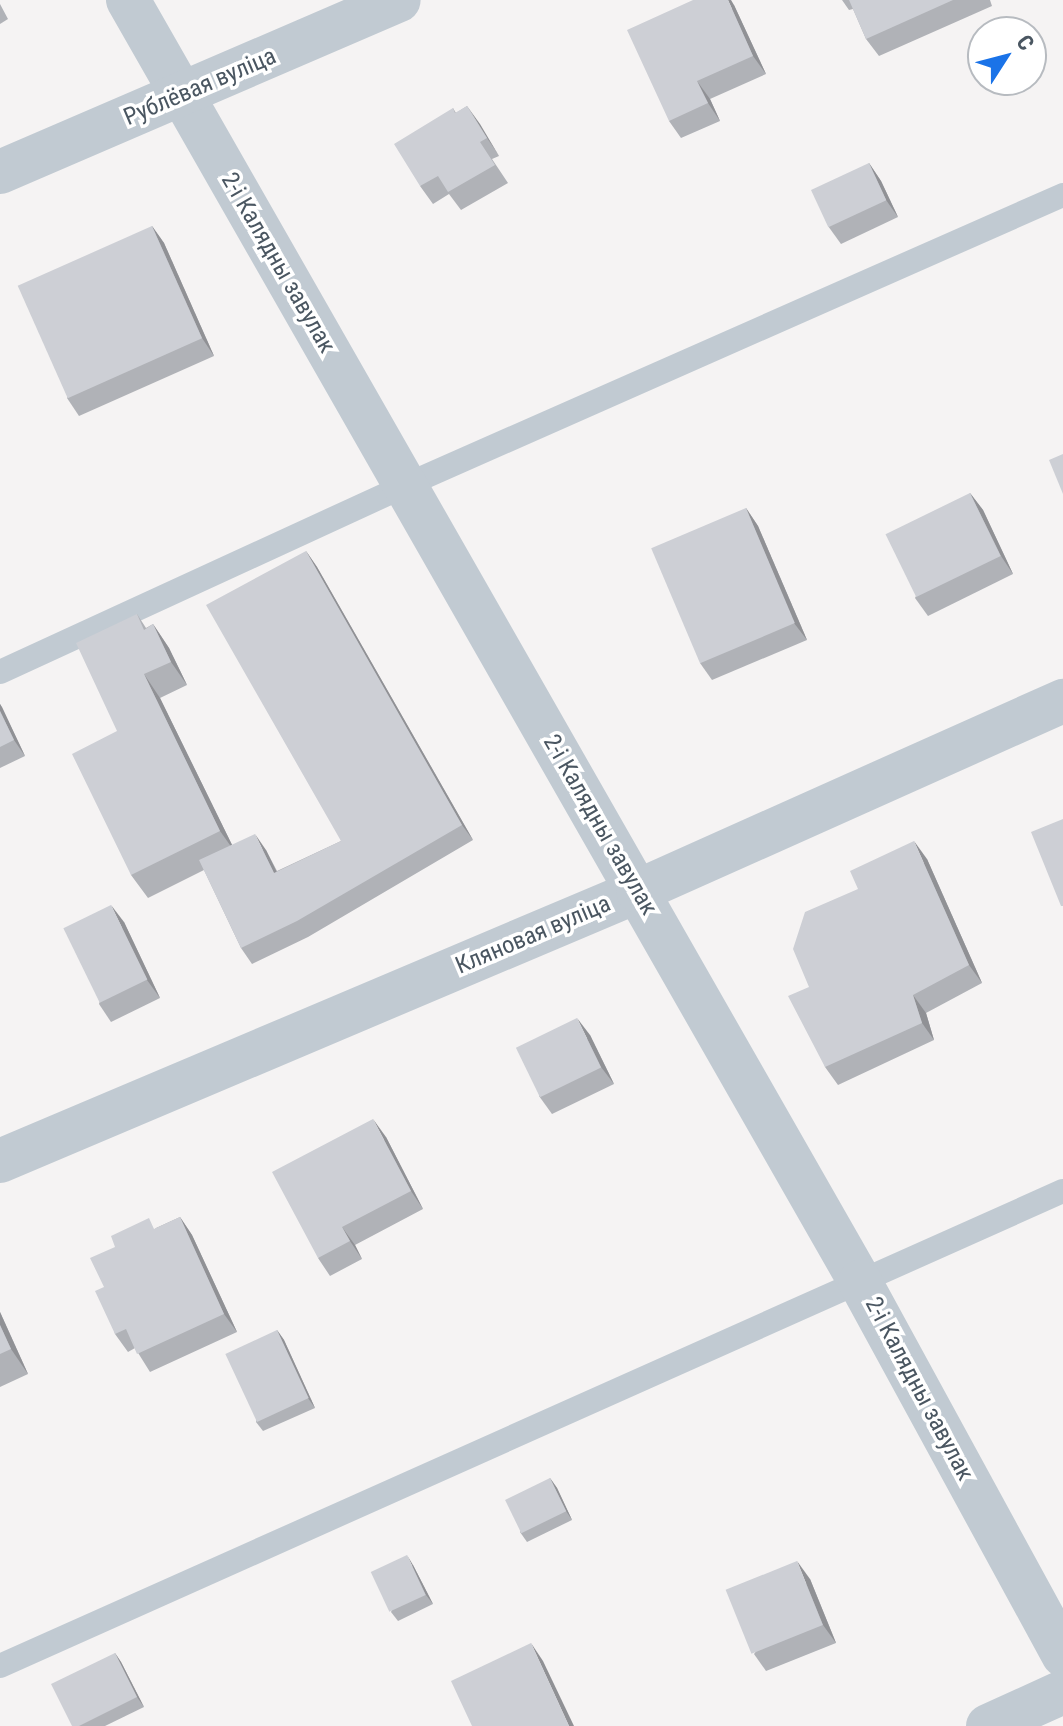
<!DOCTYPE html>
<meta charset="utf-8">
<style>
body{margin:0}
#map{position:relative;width:1063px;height:1726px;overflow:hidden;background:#f5f3f3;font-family:"Roboto Condensed",sans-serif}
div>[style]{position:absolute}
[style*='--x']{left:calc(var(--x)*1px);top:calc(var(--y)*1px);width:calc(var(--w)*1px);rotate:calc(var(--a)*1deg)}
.lane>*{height:24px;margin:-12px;padding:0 12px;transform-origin:12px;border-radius:12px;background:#c1cad2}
.street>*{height:44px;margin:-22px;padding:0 22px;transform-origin:22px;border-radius:22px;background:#c1cad2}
.wall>*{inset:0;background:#b0b2b7}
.shaded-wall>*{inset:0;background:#909195}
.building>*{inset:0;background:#cdcfd5;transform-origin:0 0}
span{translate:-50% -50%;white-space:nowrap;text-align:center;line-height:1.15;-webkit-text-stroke:7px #fff;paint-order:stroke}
.street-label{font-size:24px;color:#4a5661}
.north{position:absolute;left:967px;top:16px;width:80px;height:80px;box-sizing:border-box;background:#fff;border:2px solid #b7bbc0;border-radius:50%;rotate:54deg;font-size:22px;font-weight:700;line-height:32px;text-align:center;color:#4a5661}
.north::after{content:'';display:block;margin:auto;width:28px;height:36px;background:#1a73e8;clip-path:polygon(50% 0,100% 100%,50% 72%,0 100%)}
</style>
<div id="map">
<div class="lane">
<div style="--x:0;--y:672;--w:445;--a:-24.7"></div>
<div style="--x:404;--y:486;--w:720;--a:-23.83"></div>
<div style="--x:0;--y:1666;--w:1164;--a:-24.08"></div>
</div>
<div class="street">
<div style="--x:128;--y:0;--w:1476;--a:60.27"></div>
<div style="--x:860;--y:1282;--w:425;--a:61.4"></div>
<div style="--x:0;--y:172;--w:434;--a:-23.3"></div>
<div style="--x:0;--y:1161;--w:693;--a:-22.94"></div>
<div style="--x:638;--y:891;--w:466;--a:-24.1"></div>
<div style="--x:988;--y:1726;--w:82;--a:-24.4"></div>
</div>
<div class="wall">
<div style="clip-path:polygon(842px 0,990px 0,992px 6px,879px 56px,866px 39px,853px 9px,849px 10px)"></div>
<div style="clip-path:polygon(0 4px,8px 19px,0 24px)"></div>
<div style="clip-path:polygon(734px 5px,766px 74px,710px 99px,720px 121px,681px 138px,669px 121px)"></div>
<div style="clip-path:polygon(467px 106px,499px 156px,492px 159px,508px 183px,461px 210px,449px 194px,433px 204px,420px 186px,453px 108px,456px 113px)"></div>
<div style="clip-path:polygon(869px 163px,881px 181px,898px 217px,841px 244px,828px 226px)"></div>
<div style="clip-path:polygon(152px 226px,164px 243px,214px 356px,79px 416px,67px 398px)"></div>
<div style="clip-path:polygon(970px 493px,983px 510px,1013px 574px,928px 616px,915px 598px)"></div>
<div style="clip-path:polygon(746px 508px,758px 526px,807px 640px,712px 680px,700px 663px)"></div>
<div style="clip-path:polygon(306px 551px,317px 567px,473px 840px,308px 937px,252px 964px,241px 948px,204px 870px,148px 898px,131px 875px,117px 731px,137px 614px,146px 628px,153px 624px,169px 648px,187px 685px,160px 698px,232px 845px,266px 850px,277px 871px,341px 841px)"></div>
<div style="clip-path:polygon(0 704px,25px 756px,0 768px)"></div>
<div style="clip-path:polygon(927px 859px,982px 983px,926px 1013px,934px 1040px,838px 1085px,825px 1067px,809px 987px)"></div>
<div style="clip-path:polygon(124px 922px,160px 998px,111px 1022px,99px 1004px)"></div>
<div style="clip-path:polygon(590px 1035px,614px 1084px,552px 1114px,539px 1096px)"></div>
<div style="clip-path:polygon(386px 1137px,423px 1209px,355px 1245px,362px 1259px,330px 1276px,318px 1258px)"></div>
<div style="clip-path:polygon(180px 1217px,192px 1235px,237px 1332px,150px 1372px,135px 1348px,128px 1352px,115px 1334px,104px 1287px,156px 1228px)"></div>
<div style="clip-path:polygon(0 1312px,28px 1374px,0 1387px)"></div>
<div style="clip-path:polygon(277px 1330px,284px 1340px,315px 1408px,263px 1431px,256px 1422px)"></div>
<div style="clip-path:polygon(550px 1478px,557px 1488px,572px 1520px,527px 1542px,520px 1532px)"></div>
<div style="clip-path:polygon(413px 1565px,433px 1604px,398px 1621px,391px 1612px)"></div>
<div style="clip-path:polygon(810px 1579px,836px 1643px,766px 1671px,754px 1654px)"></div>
<div style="clip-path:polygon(115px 1653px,121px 1662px,144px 1707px,105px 1726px,72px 1726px)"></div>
</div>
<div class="shaded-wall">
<div style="clip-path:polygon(728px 0,731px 0,734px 5px,766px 74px,753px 56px)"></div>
<div style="clip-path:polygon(697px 81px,710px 99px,720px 121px,708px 103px)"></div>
<div style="clip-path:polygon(467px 106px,480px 124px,499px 156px,487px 138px)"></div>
<div style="clip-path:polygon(869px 163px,881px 181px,898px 217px,886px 200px)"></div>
<div style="clip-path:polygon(152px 226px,164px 243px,214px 356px,202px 338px)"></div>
<div style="clip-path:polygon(970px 493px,983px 510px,1013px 574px,1001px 556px)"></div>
<div style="clip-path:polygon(746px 508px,758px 526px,807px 640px,794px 623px)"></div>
<div style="clip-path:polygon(306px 551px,317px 567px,473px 840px,462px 825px)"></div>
<div style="clip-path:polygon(153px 624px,169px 648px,187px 685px,171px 662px)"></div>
<div style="clip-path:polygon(144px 674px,160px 698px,237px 855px,220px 831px)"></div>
<div style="clip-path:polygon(0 704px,2px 707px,25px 756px,14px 740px,0 711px)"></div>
<div style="clip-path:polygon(255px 834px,266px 850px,285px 889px,274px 873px)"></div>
<div style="clip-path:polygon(914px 841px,927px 859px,982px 983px,969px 965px)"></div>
<div style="clip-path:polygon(111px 905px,124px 922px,160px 998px,147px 980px)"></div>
<div style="clip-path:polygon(913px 995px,926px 1013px,934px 1040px,922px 1023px)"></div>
<div style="clip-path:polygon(577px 1018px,590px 1035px,614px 1084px,601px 1067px)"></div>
<div style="clip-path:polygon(373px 1119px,386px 1137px,423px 1209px,411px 1191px)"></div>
<div style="clip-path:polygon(180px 1217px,192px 1235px,237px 1332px,224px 1314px)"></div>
<div style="clip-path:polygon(342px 1227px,355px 1245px,362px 1259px,350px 1241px)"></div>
<div style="clip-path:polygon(0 1312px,28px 1374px,11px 1349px,0 1325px)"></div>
<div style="clip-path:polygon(277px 1330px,284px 1340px,315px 1408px,308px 1398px)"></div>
<div style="clip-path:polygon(550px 1478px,557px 1488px,572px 1520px,566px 1511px)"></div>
<div style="clip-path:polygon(407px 1555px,413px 1565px,433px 1604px,426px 1595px)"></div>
<div style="clip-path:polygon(797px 1561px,810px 1579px,836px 1643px,823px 1625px)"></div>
<div style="clip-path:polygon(531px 1643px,543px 1661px,574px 1726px,569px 1726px)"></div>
<div style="clip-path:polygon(115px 1653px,121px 1662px,144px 1707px,137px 1697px)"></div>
</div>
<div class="building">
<div style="clip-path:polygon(693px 0,728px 0,753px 56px,697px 81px,708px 103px,669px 121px,627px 30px)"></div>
<div style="clip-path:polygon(849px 0,953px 0,866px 39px)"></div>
<div style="clip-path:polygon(467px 106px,487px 138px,480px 142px,495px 165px,448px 192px,438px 176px,420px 186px,394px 144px,453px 108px,455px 113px)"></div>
<div style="left:869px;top:163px;width:41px;height:64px;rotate:65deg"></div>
<div style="left:152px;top:226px;width:123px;height:147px;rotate:66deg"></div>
<div style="clip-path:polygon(1063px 454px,1063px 494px,1049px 460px)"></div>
<div style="left:970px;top:493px;width:70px;height:94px;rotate:64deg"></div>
<div style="left:746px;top:508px;width:125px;height:103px;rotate:67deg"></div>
<div style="clip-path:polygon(306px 551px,462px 825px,297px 921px,241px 948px,199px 860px,255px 834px,274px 873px,341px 841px,206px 605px)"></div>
<div style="clip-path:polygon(137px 614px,144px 630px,153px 624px,171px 662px,144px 674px,220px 831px,131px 875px,72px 754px,117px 731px,76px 643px)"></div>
<div style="clip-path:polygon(0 711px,14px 740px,0 747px)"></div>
<div style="clip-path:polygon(1063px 819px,1063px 906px,1061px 906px,1031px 832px)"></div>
<div style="clip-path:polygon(914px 841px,969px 965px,913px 995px,922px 1023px,825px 1067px,788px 996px,809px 987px,793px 949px,805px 912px,858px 889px,850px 871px)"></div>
<div style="left:111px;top:905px;width:83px;height:53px;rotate:64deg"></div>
<div style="left:577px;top:1018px;width:55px;height:68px;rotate:64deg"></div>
<div style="clip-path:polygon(373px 1119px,411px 1191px,342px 1227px,350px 1241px,318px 1258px,272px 1172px)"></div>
<div style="clip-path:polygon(180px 1217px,224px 1314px,137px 1354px,126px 1329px,115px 1334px,95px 1291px,104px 1287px,90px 1258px,115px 1247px,111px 1236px,149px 1218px,154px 1229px)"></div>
<div style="clip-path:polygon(0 1325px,11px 1349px,0 1354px)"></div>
<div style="left:277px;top:1330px;width:75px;height:57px;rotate:65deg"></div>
<div style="left:550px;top:1478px;width:37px;height:50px;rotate:64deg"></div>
<div style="left:407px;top:1555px;width:44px;height:40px;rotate:65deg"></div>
<div style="left:797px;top:1561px;width:69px;height:77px;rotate:68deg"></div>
<div style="clip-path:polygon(531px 1643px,569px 1726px,472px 1726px,451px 1681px)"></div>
<div style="clip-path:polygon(115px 1653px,137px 1697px,79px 1726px,72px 1726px,51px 1684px)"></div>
</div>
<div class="street-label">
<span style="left:200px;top:87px;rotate:-23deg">Рублёвая вуліца</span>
<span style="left:278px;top:263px;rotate:60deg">2-і Калядны завулак</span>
<span style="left:600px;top:825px;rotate:60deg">2-і Калядны завулак</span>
<span style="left:533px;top:935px;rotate:-23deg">Кляновая вуліца</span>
<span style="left:919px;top:1389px;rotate:62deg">2-і Калядны завулак</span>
</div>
<div class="north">С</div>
</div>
